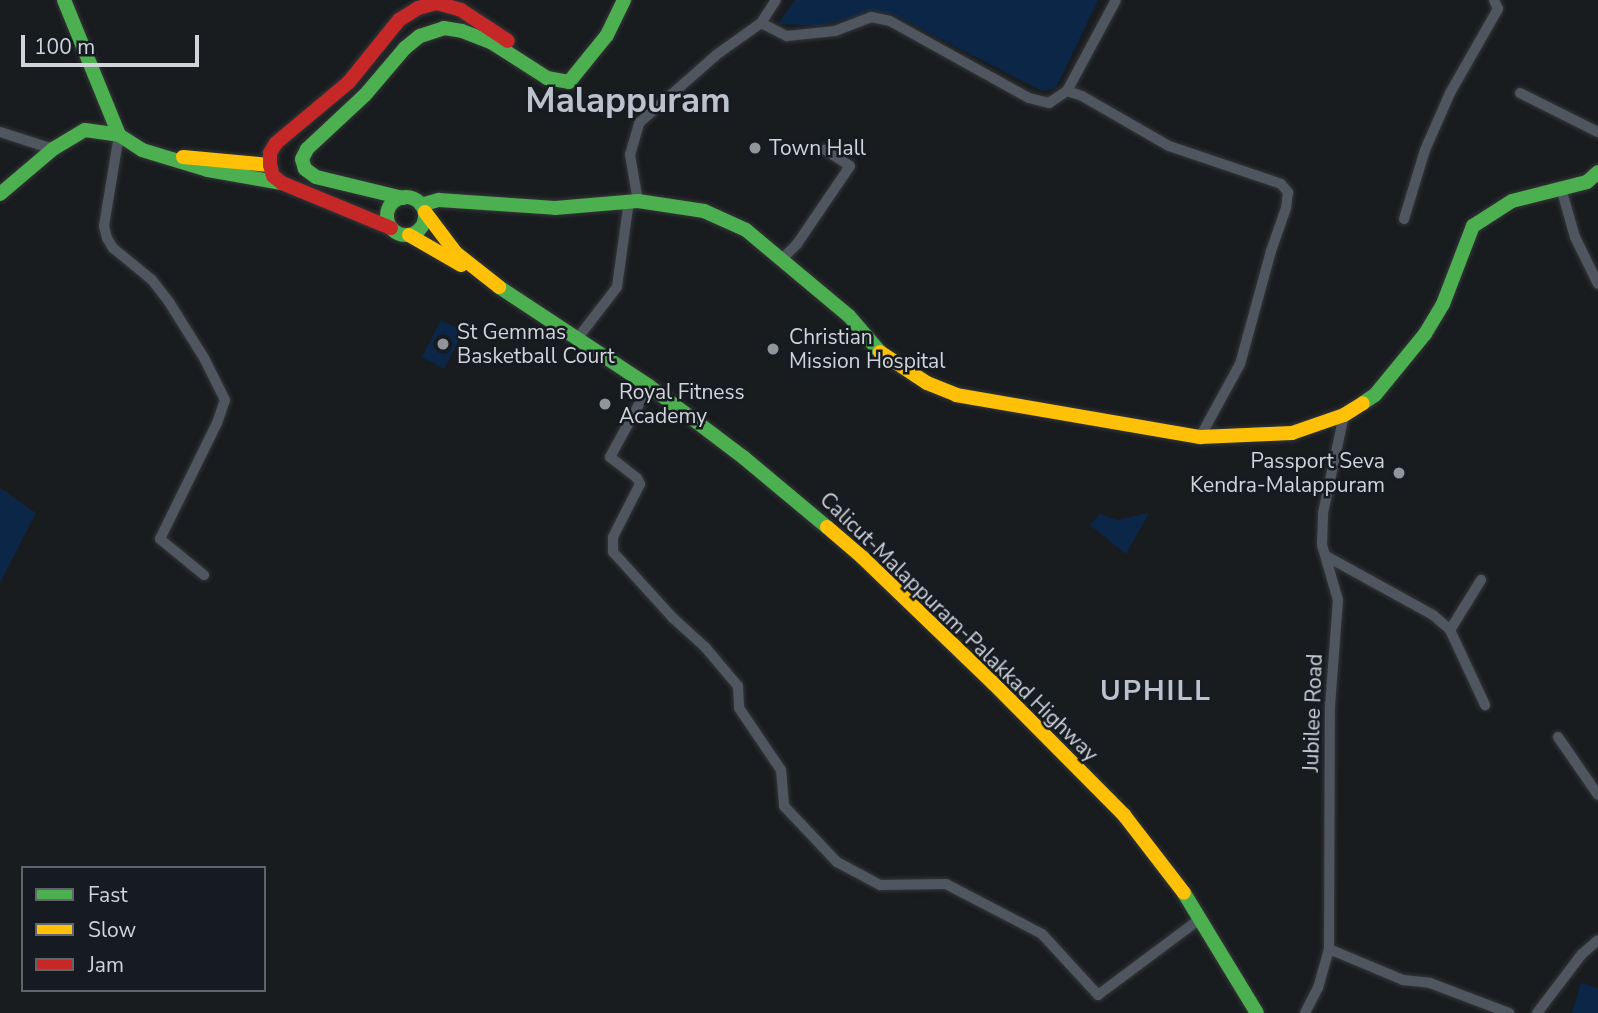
<!DOCTYPE html>
<style>
body{margin:0}
#map{position:relative;width:1598px;height:1013px;overflow:hidden;background:#191c1f;font-family:"Nunito Sans",sans-serif}
div>[style]{position:absolute}
[style*='--x']{left:calc(var(--x)*1px);top:calc(var(--y)*1px);width:calc(var(--w)*1px);rotate:calc(var(--a)*1deg)}
.green>*{inset:0;background:#0b2647;transform-origin:0 0}
.roads{filter:drop-shadow(0 0 2px #343638) drop-shadow(0 0 2px #343638)}
.street>*{height:10px;margin:-5px;padding:0 5px;transform-origin:5px;border-radius:5px;background:#4f565f}
.fast>*{height:14px;margin:-7px;padding:0 7px;transform-origin:7px;border-radius:7px;background:#4caf50}
.fast>.ring{margin:-7px;padding:0;box-sizing:content-box;background:none;border:14px solid #4caf50;border-radius:50%}
.slow>*{height:14px;margin:-7px;padding:0 7px;transform-origin:7px;border-radius:7px;background:#ffc107}
.jam>*{height:14px;margin:-7px;padding:0 7px;transform-origin:7px;border-radius:7px;background:#c62828}
.dots>*{width:19px;height:19px;translate:-50% -50%;box-sizing:border-box;border:4px solid #161b22;border-radius:50%}
span{translate:-50% -50%;white-space:nowrap;text-align:center;line-height:1.15;-webkit-text-stroke:5px #161b22;paint-order:stroke}
.poi-label{font-size:21px;color:#d1d4d9}
.left{translate:0 -50%;text-align:left}
.right{translate:-100% -50%;text-align:right}
.street-label{font-size:21px;color:#d1d4d9}
.district-label{font-size:28px;color:#bbc2cc;font-weight:700;letter-spacing:2px}
.town-label{font-size:35px;color:#bbc2cc;font-weight:700}
.legend{position:absolute;left:21px;top:866px;width:245px;height:126px;box-sizing:border-box;background:#161b22;border:2px solid #61656b;margin:0;padding:9px 12px;list-style:none;font-size:21px;color:#d1d4d9}
.legend li{display:flex;align-items:center;gap:14px;height:35px}
.legend b{width:35px;border:2px solid #61656b}
.scale{position:absolute;left:21px;top:35px;width:178px;height:32px;box-sizing:border-box;border:4px solid #d1d4d9;border-top:0;padding-left:9px;font-size:21px;line-height:24px;white-space:nowrap;color:#d1d4d9;-webkit-text-stroke:5px #161b22;paint-order:stroke}
</style>
<div id="map">
<div class="green">
<div style="clip-path:polygon(795px 0,1098px 0,1056px 88px,1042px 91px,890px 13px,870px 13px,820px 26px,778px 24px)"></div>
<div style="left:441px;top:320px;width:25px;height:42px;rotate:27deg"></div>
<div style="clip-path:polygon(0 488px,36px 513px,0 583px)"></div>
<div style="clip-path:polygon(1149px 513px,1126px 554px,1090px 525px,1100px 514px,1117px 520px)"></div>
<div style="clip-path:polygon(1581px 983px,1598px 988px,1598px 1013px,1572px 1013px)"></div>
</div>
<div class="roads">
<div class="street">
<div style="--x:761;--y:23;--w:29;--a:27"></div>
<div style="--x:787;--y:36;--w:48;--a:-5.9"></div>
<div style="--x:835;--y:31;--w:39;--a:-21"></div>
<div style="--x:871;--y:17;--w:19;--a:12"></div>
<div style="--x:890;--y:21;--w:159;--a:29"></div>
<div style="--x:1029;--y:98;--w:21;--a:14"></div>
<div style="--x:1049;--y:103;--w:22;--a:-34"></div>
<div style="--x:1067;--y:91;--w:16;--a:18"></div>
<div style="--x:1082;--y:96;--w:100;--a:29.9"></div>
<div style="--x:1169;--y:146;--w:118;--a:18.7"></div>
<div style="--x:1281;--y:184;--w:11;--a:49"></div>
<div style="--x:1288;--y:192;--w:16;--a:97"></div>
<div style="--x:1286;--y:208;--w:46;--a:109.2"></div>
<div style="--x:1271;--y:251;--w:117;--a:105.3"></div>
<div style="--x:1240;--y:364;--w:83;--a:118.7"></div>
<div style="--x:1067;--y:91;--w:103;--a:-61.7"></div>
<div style="--x:1520;--y:93;--w:87;--a:26.6"></div>
<div style="--x:0;--y:132;--w:56;--a:17.8"></div>
<div style="--x:119;--y:135;--w:92;--a:99.4"></div>
<div style="--x:104;--y:226;--w:12;--a:76"></div>
<div style="--x:107;--y:238;--w:12;--a:59"></div>
<div style="--x:113;--y:248;--w:50;--a:39.4"></div>
<div style="--x:152;--y:280;--w:28;--a:52"></div>
<div style="--x:169;--y:302;--w:66;--a:58"></div>
<div style="--x:204;--y:358;--w:47;--a:63.4"></div>
<div style="--x:225;--y:400;--w:24;--a:109"></div>
<div style="--x:217;--y:423;--w:129;--a:116.2"></div>
<div style="--x:160;--y:539;--w:57;--a:39.3"></div>
<div style="--x:1561;--y:188;--w:51;--a:74.1"></div>
<div style="--x:1575;--y:237;--w:52;--a:63.9"></div>
<div style="--x:638;--y:201;--w:47;--a:-99.9"></div>
<div style="--x:630;--y:155;--w:33;--a:-74"></div>
<div style="--x:639;--y:123;--w:103;--a:-41.4"></div>
<div style="--x:716;--y:55;--w:55;--a:-35.4"></div>
<div style="--x:761;--y:23;--w:27;--a:-57"></div>
<div style="--x:1404;--y:219;--w:72;--a:-73.1"></div>
<div style="--x:1425;--y:150;--w:62;--a:-66.3"></div>
<div style="--x:1450;--y:93;--w:97;--a:-60.3"></div>
<div style="--x:1498;--y:9;--w:10;--a:-114"></div>
<div style="--x:781;--y:260;--w:23;--a:-45"></div>
<div style="--x:797;--y:244;--w:94;--a:-55.8"></div>
<div style="--x:850;--y:166;--w:30;--a:-147"></div>
<div style="--x:577;--y:339;--w:66;--a:-52.4"></div>
<div style="--x:617;--y:287;--w:87;--a:-82.1"></div>
<div style="--x:649;--y:386;--w:81;--a:118.8"></div>
<div style="--x:610;--y:457;--w:34;--a:38"></div>
<div style="--x:637;--y:478;--w:7;--a:63"></div>
<div style="--x:640;--y:484;--w:59;--a:117"></div>
<div style="--x:613;--y:537;--w:15;--a:90"></div>
<div style="--x:613;--y:552;--w:89;--a:47.7"></div>
<div style="--x:673;--y:618;--w:43;--a:42.2"></div>
<div style="--x:705;--y:647;--w:51;--a:49.8"></div>
<div style="--x:738;--y:686;--w:22;--a:87"></div>
<div style="--x:739;--y:708;--w:75;--a:55.9"></div>
<div style="--x:781;--y:770;--w:36;--a:85"></div>
<div style="--x:784;--y:806;--w:77;--a:46.6"></div>
<div style="--x:837;--y:862;--w:49;--a:28.1"></div>
<div style="--x:880;--y:885;--w:66;--a:-0.9"></div>
<div style="--x:946;--y:884;--w:108;--a:27.5"></div>
<div style="--x:1042;--y:934;--w:83;--a:47.4"></div>
<div style="--x:1098;--y:995;--w:127;--a:-36.7"></div>
<div style="--x:1326;--y:556;--w:122;--a:28.9"></div>
<div style="--x:1433;--y:615;--w:23;--a:41"></div>
<div style="--x:1450;--y:630;--w:83;--a:65"></div>
<div style="--x:1450;--y:630;--w:59;--a:-58.2"></div>
<div style="--x:1558;--y:737;--w:70;--a:55.4"></div>
<div style="--x:1329;--y:949;--w:80;--a:22.7"></div>
<div style="--x:1403;--y:980;--w:27;--a:6"></div>
<div style="--x:1430;--y:983;--w:85;--a:20.8"></div>
<div style="--x:1305;--y:1013;--w:28;--a:-63"></div>
<div style="--x:1318;--y:988;--w:41;--a:-74.2"></div>
<div style="--x:1329;--y:949;--w:243;--a:-89.8"></div>
<div style="--x:1330;--y:706;--w:106;--a:-85.7"></div>
<div style="--x:1338;--y:600;--w:57;--a:-106.2"></div>
<div style="--x:1322;--y:545;--w:32;--a:-88"></div>
<div style="--x:1323;--y:513;--w:100;--a:-77.9"></div>
<div style="--x:1537;--y:1013;--w:74;--a:-52.7"></div>
<div style="--x:1582;--y:954;--w:21;--a:-41"></div>
</div>
<div class="fast">
<div style="--x:64;--y:0;--w:146;--a:67.8"></div>
<div style="--x:119;--y:135;--w:27;--a:33"></div>
<div style="--x:142;--y:150;--w:69;--a:16.9"></div>
<div style="--x:208;--y:170;--w:75;--a:10"></div>
<div style="--x:0;--y:194;--w:70;--a:-40.3"></div>
<div style="--x:53;--y:149;--w:37;--a:-31"></div>
<div style="--x:85;--y:130;--w:34;--a:8"></div>
<div class="ring" style="left:387px;top:197px;width:24px;height:24px"></div>
<div style="--x:403;--y:198;--w:89;--a:-166.4"></div>
<div style="--x:316;--y:177;--w:14;--a:-144"></div>
<div style="--x:305;--y:169;--w:10;--a:-107"></div>
<div style="--x:302;--y:159;--w:11;--a:-63"></div>
<div style="--x:307;--y:149;--w:79;--a:-43"></div>
<div style="--x:365;--y:95;--w:62;--a:-49.6"></div>
<div style="--x:405;--y:48;--w:19;--a:-39"></div>
<div style="--x:420;--y:36;--w:25;--a:-18"></div>
<div style="--x:444;--y:28;--w:18;--a:9"></div>
<div style="--x:462;--y:31;--w:31;--a:21"></div>
<div style="--x:491;--y:42;--w:67;--a:32.7"></div>
<div style="--x:547;--y:78;--w:22;--a:10"></div>
<div style="--x:569;--y:82;--w:60;--a:-51"></div>
<div style="--x:607;--y:35;--w:39;--a:-64"></div>
<div style="--x:421;--y:205;--w:19;--a:-16"></div>
<div style="--x:439;--y:200;--w:116;--a:3.9"></div>
<div style="--x:555;--y:208;--w:83;--a:-4.8"></div>
<div style="--x:638;--y:201;--w:67;--a:8.6"></div>
<div style="--x:704;--y:211;--w:46;--a:24.3"></div>
<div style="--x:746;--y:230;--w:134;--a:39.9"></div>
<div style="--x:849;--y:316;--w:48;--a:49.3"></div>
<div style="--x:499;--y:287;--w:180;--a:33.4"></div>
<div style="--x:649;--y:386;--w:118;--a:37.1"></div>
<div style="--x:743;--y:457;--w:109;--a:39.8"></div>
<div style="--x:1363;--y:403;--w:14;--a:-34"></div>
<div style="--x:1375;--y:395;--w:79;--a:-50.7"></div>
<div style="--x:1425;--y:334;--w:35;--a:-59"></div>
<div style="--x:1443;--y:304;--w:84;--a:-69"></div>
<div style="--x:1473;--y:226;--w:46;--a:-32.7"></div>
<div style="--x:1512;--y:201;--w:77;--a:-14.2"></div>
<div style="--x:1587;--y:182;--w:15;--a:-42"></div>
<div style="--x:1184;--y:893;--w:140;--a:58.7"></div>
</div>
<div class="slow">
<div style="--x:183;--y:157;--w:87;--a:5.3"></div>
<div style="--x:425;--y:212;--w:51;--a:52.9"></div>
<div style="--x:456;--y:253;--w:55;--a:38.3"></div>
<div style="--x:409;--y:235;--w:60;--a:30"></div>
<div style="--x:880;--y:352;--w:56;--a:33.4"></div>
<div style="--x:927;--y:383;--w:31;--a:22"></div>
<div style="--x:956;--y:395;--w:248;--a:9.8"></div>
<div style="--x:1200;--y:437;--w:92;--a:-2.5"></div>
<div style="--x:1292;--y:433;--w:55;--a:-19.1"></div>
<div style="--x:1344;--y:415;--w:22;--a:-32"></div>
<div style="--x:827;--y:527;--w:48;--a:40.7"></div>
<div style="--x:863;--y:558;--w:180;--a:43.9"></div>
<div style="--x:993;--y:683;--w:186;--a:45.2"></div>
<div style="--x:1124;--y:815;--w:98;--a:52.4"></div>
</div>
<div class="jam">
<div style="--x:391;--y:228;--w:118;--a:-157.6"></div>
<div style="--x:282;--y:183;--w:11;--a:-142"></div>
<div style="--x:273;--y:176;--w:11;--a:-105"></div>
<div style="--x:270;--y:165;--w:12;--a:-90"></div>
<div style="--x:270;--y:153;--w:12;--a:-59"></div>
<div style="--x:276;--y:143;--w:95;--a:-39.9"></div>
<div style="--x:349;--y:82;--w:80;--a:-51.1"></div>
<div style="--x:399;--y:20;--w:22;--a:-32"></div>
<div style="--x:418;--y:8;--w:20;--a:-15"></div>
<div style="--x:437;--y:3;--w:25;--a:16"></div>
<div style="--x:461;--y:10;--w:56;--a:33.4"></div>
</div>
</div>
<div class="dots">
<div style="left:755px;top:148px;background:#919498"></div>
<div style="left:443px;top:344px;background:#919498"></div>
<div style="left:773px;top:349px;background:#919498"></div>
<div style="left:605px;top:404px;background:#919498"></div>
<div style="left:1399px;top:473px;background:#919498"></div>
</div>
<div class="poi-label">
<span class="left" style="left:769px;top:148px">Town Hall</span>
<span class="left" style="left:457px;top:344px">St Gemmas<br>Basketball Court</span>
<span class="left" style="left:789px;top:349px">Christian<br>Mission Hospital</span>
<span class="left" style="left:619px;top:404px">Royal Fitness<br>Academy</span>
<span class="right" style="left:1385px;top:473px">Passport Seva<br>Kendra-Malappuram</span>
</div>
<div class="street-label">
<span style="left:959px;top:627px;rotate:44deg">Calicut-Malappuram-Palakkad Highway</span>
<span style="left:1313px;top:713px;rotate:-88deg">Jubilee Road</span>
</div>
<div class="district-label">
<span style="left:1156px;top:691px">UPHILL</span>
</div>
<div class="town-label">
<span style="left:628px;top:101px">Malappuram</span>
</div>
<ul class="legend">
<li><b style="height:9px;background:#4caf50"></b>Fast</li>
<li><b style="height:9px;background:#ffc107"></b>Slow</li>
<li><b style="height:9px;background:#c62828"></b>Jam</li>
</ul>
<div class="scale">100 m</div>
</div>
